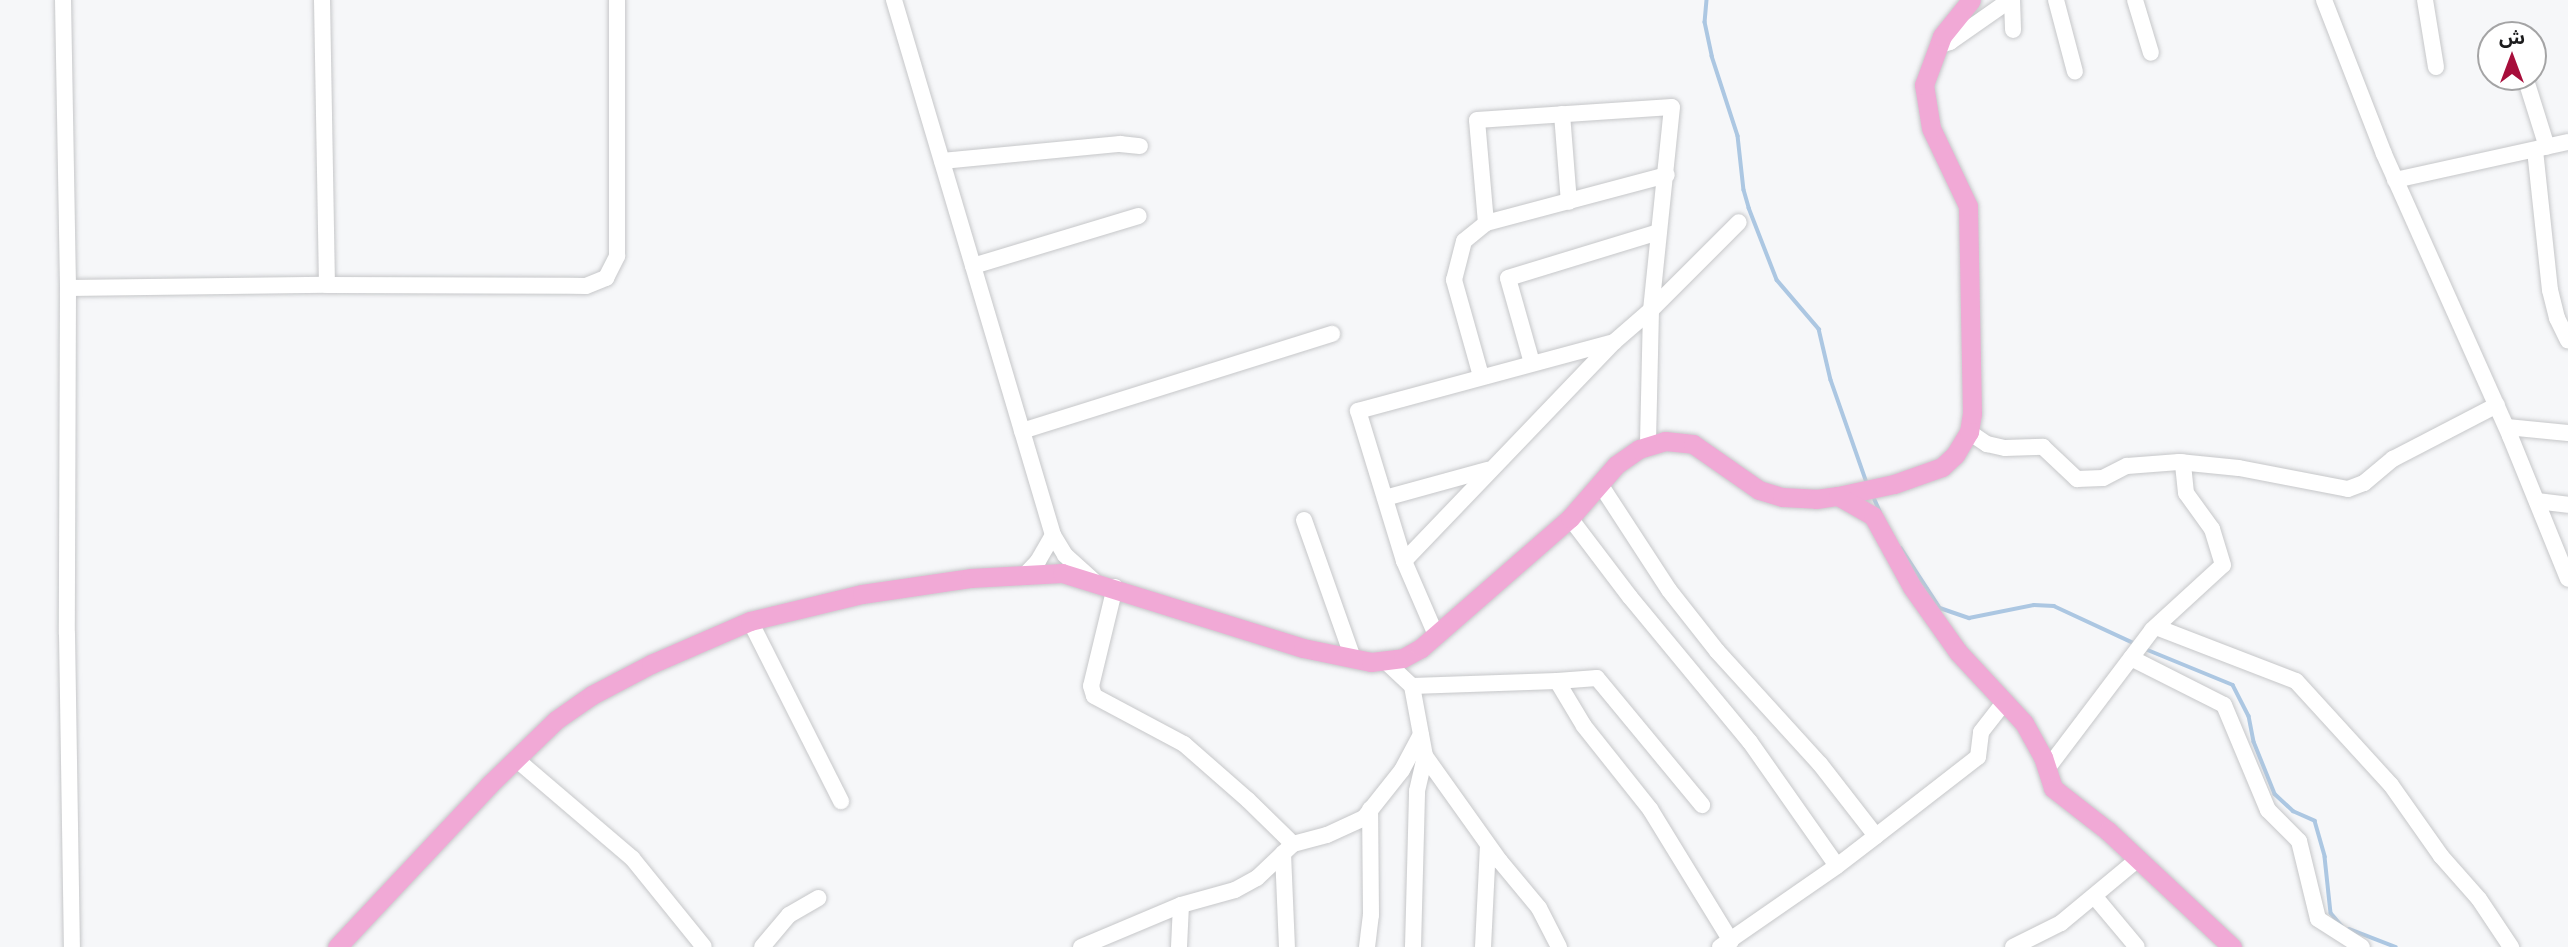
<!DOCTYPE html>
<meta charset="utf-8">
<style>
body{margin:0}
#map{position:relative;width:2568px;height:947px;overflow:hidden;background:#f6f7f9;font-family:"Source Serif 4","Noto Sans Arabic",serif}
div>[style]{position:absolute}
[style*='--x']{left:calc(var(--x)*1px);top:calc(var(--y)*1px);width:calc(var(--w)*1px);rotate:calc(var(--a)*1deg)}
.stream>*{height:3.5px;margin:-1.75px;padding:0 1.75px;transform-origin:1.75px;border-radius:1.75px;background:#acc7e2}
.roads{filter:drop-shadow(0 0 2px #c6c7c9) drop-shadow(0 0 2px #c6c7c9)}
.minor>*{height:16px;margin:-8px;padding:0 8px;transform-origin:8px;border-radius:8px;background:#fff}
.major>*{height:19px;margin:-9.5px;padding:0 9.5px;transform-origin:9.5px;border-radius:9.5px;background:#f1a9d6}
span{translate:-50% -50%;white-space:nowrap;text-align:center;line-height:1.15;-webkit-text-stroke:7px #fff;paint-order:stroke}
.north{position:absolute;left:2477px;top:21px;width:70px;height:70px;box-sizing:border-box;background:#fff;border:2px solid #a4a4a5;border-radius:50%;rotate:0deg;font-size:19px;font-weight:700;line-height:28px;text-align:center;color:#1c1c1d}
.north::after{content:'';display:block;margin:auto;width:24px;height:32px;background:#a70e3b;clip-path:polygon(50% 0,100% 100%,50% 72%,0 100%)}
</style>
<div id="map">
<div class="stream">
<div style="--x:1707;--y:0;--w:22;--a:95"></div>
<div style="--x:1705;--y:22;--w:35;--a:78"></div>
<div style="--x:1712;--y:56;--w:84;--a:72"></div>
<div style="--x:1738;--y:136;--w:54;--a:83.7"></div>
<div style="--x:1744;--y:190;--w:19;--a:74"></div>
<div style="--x:1749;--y:208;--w:77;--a:68.7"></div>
<div style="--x:1777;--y:280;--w:65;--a:49.4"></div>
<div style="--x:1819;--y:329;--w:52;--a:76.8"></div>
<div style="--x:1831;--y:380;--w:106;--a:70.7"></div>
<div style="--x:1875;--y:500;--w:12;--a:66"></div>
<div style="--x:1901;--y:548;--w:72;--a:57"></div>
<div style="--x:1940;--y:608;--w:31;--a:19"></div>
<div style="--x:1969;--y:618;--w:66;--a:-11.3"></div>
<div style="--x:2034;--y:605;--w:20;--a:3"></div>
<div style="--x:2054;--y:606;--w:90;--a:24.9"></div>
<div style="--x:2143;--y:648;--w:97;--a:22.3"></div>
<div style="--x:2233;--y:685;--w:35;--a:63"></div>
<div style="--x:2249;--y:716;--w:26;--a:79"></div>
<div style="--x:2254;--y:742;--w:56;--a:68"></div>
<div style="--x:2275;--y:794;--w:25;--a:43"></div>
<div style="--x:2293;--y:811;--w:24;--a:24"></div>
<div style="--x:2315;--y:821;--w:37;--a:74"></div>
<div style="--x:2325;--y:857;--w:56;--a:83.9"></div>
<div style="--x:2331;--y:913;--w:17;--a:50"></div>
<div style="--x:2349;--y:929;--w:50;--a:21"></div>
</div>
<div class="roads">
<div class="minor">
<div style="--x:63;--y:0;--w:288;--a:89"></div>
<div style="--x:68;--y:288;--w:346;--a:90.2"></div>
<div style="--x:67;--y:634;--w:313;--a:89.1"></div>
<div style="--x:322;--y:0;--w:285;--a:89"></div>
<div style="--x:327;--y:285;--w:259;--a:0.2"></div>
<div style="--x:586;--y:286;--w:22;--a:-22"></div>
<div style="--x:606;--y:278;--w:25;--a:-63"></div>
<div style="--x:617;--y:256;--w:256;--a:-90"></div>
<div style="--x:894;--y:0;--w:558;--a:73.45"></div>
<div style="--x:1053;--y:535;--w:23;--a:59"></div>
<div style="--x:1065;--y:555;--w:38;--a:42"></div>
<div style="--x:2012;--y:0;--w:30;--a:88"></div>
<div style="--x:2056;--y:0;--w:74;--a:75.2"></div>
<div style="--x:2135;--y:0;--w:55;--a:73.2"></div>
<div style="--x:2324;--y:0;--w:165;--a:68.7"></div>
<div style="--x:2384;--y:154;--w:309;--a:65.9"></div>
<div style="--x:2510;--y:436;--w:154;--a:67.9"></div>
<div style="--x:2425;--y:0;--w:68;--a:80.7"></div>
<div style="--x:1938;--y:46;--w:13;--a:-18"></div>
<div style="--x:1950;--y:42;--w:73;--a:-35"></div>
<div style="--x:2525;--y:77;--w:73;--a:72.6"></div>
<div style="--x:1562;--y:114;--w:88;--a:85.5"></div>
<div style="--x:2535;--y:150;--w:141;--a:83.9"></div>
<div style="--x:2550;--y:290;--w:29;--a:76"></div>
<div style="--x:2557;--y:318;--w:25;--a:64"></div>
<div style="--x:942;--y:161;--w:179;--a:-5.5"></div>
<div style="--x:1120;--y:144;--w:20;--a:6"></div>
<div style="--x:2395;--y:180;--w:177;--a:-12.4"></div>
<div style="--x:1486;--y:223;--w:103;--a:-95"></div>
<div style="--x:1477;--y:120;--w:195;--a:-3.8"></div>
<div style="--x:1672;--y:107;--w:204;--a:95.9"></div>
<div style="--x:1651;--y:310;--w:136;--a:91.3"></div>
<div style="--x:973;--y:266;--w:173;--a:-16.8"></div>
<div style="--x:68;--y:288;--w:259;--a:-0.7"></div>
<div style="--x:1532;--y:363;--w:88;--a:-105.8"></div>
<div style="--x:1508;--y:278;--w:157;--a:-17"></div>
<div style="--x:1481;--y:376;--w:100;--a:-105.7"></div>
<div style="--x:1454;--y:280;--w:40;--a:-75.6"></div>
<div style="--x:1464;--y:241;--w:28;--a:-39"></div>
<div style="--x:1486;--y:223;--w:187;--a:-14.9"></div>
<div style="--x:2507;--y:427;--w:61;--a:5.6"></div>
<div style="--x:1022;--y:431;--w:325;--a:-17.4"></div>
<div style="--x:1969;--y:432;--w:22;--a:34"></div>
<div style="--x:1987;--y:444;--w:18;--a:13"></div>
<div style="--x:2005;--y:448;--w:38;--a:-2"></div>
<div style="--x:2043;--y:447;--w:47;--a:43.3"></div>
<div style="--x:2077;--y:479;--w:26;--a:-2"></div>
<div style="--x:2103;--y:478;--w:27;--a:-27"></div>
<div style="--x:2127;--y:466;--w:52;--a:-4.4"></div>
<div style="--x:2179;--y:462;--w:60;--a:5.7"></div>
<div style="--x:2239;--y:468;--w:111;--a:10.9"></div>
<div style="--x:2348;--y:489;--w:17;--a:-21"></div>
<div style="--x:2364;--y:483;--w:38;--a:-40"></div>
<div style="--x:2393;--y:459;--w:117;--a:-27.4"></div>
<div style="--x:1600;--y:484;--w:126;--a:56.9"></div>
<div style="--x:1669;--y:590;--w:78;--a:51.8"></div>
<div style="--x:1717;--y:651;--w:153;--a:47.7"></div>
<div style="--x:1820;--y:764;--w:91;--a:52.1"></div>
<div style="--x:1876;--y:836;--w:129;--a:-37.8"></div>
<div style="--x:1978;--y:757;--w:25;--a:-83"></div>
<div style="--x:1981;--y:732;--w:39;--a:-52"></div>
<div style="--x:1385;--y:498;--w:106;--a:-15.4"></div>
<div style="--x:2537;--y:501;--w:31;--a:7"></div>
<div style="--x:1570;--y:518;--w:99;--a:52.8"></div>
<div style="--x:1630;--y:597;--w:188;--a:50.4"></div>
<div style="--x:1750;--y:742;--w:151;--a:54.9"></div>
<div style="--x:1837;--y:866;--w:49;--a:-37.6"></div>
<div style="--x:1304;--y:520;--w:146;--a:70.5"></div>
<div style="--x:1404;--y:561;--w:303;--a:-46.2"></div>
<div style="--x:1614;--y:342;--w:49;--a:-40.9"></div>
<div style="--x:1651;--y:310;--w:124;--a:-45"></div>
<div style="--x:1025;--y:575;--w:19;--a:-47"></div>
<div style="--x:1038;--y:561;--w:30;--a:-60"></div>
<div style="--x:1115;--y:587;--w:102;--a:103.6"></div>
<div style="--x:1091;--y:686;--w:10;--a:73"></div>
<div style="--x:1094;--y:696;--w:102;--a:28.1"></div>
<div style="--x:1184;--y:744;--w:85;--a:41.2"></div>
<div style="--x:1248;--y:800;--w:63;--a:44.4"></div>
<div style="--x:750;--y:621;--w:202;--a:63.2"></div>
<div style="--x:2156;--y:627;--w:150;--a:21.1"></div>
<div style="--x:2296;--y:681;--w:141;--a:47.6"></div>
<div style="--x:2391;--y:785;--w:87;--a:54.8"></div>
<div style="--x:2441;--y:856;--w:57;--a:48.5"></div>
<div style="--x:2479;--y:899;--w:58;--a:56.3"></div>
<div style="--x:1436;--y:635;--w:81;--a:-113.4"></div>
<div style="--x:1404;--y:561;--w:157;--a:-107"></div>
<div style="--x:1358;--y:411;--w:265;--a:-15.1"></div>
<div style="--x:2131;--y:658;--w:104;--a:26.8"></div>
<div style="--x:2224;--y:705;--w:114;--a:67.3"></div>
<div style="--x:2268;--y:810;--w:44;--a:45"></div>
<div style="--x:2299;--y:841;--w:80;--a:76.3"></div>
<div style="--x:2318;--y:919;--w:52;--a:32.5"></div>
<div style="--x:1384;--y:660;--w:38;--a:43"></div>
<div style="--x:1412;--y:686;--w:71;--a:79.5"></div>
<div style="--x:1425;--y:756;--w:129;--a:54.5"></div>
<div style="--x:1500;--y:861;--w:61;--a:50.3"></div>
<div style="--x:1539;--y:908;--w:44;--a:62.9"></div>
<div style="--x:1557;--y:681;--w:40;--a:-4.3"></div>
<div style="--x:1597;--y:678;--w:165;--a:50.4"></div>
<div style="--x:1412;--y:686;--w:145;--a:-2"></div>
<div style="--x:1557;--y:681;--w:52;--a:59"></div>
<div style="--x:1584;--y:726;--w:106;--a:51.5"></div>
<div style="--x:1650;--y:809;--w:155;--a:58.5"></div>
<div style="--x:516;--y:759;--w:153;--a:40.5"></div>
<div style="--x:632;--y:858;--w:114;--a:51"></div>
<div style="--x:2047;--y:769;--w:174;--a:-52.9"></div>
<div style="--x:2152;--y:630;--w:96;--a:-42.5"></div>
<div style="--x:2223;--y:565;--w:38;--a:-107"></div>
<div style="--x:2212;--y:529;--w:44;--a:-125.8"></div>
<div style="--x:2186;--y:493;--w:31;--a:-96"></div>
<div style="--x:1283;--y:853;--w:94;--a:87.6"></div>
<div style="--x:2095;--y:897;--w:65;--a:50"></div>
<div style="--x:762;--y:947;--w:42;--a:-49.8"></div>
<div style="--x:789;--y:915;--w:34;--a:-30"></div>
<div style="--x:1081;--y:947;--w:108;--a:-22.8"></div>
<div style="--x:1181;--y:905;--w:56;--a:-15.5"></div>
<div style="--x:1235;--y:890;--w:25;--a:-29"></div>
<div style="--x:1257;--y:878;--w:50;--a:-43.4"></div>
<div style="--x:1293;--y:844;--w:35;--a:-15"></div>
<div style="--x:1327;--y:835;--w:41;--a:-24.7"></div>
<div style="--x:1364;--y:818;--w:61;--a:-51.6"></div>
<div style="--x:1402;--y:770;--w:40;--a:-62"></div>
<div style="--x:1179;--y:947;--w:42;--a:-87.3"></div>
<div style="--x:1367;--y:947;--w:32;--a:-83"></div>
<div style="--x:1371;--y:915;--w:106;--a:-90.5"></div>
<div style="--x:1413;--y:947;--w:156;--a:-88.5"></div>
<div style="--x:1417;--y:791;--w:36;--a:-77"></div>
<div style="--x:1483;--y:947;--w:102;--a:-87.2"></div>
<div style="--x:1720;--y:947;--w:142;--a:-34.7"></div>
<div style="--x:2013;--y:947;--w:54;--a:-26.6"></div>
<div style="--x:2061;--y:923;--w:100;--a:-39.7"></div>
</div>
<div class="major">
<div style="--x:1838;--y:496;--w:57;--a:-12.1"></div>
<div style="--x:1894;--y:484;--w:51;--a:-19.5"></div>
<div style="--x:1942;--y:467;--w:18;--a:-43"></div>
<div style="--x:1955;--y:455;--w:27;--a:-59"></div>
<div style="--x:1969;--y:432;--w:18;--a:-81"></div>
<div style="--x:1972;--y:414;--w:208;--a:-91.1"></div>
<div style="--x:1968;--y:206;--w:86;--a:-115.4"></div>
<div style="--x:1931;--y:128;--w:44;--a:-99.2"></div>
<div style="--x:1924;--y:85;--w:52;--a:-69.8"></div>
<div style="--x:1942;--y:36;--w:46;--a:-51.1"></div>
<div style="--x:337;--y:947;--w:222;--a:-46.8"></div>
<div style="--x:489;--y:785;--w:93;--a:-44.1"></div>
<div style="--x:556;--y:720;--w:44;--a:-34.8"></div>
<div style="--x:592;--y:695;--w:67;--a:-27.7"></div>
<div style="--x:651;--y:664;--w:108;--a:-23.5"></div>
<div style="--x:750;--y:621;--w:115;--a:-13.6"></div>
<div style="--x:862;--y:594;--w:109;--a:-8.4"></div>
<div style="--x:970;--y:578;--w:92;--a:-3.1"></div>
<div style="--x:1062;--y:573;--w:252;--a:17.3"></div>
<div style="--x:1303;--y:648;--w:69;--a:11.6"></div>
<div style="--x:1371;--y:662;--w:32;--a:-7"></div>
<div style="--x:1403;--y:658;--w:21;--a:-29"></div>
<div style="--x:1421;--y:648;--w:198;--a:-41.1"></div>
<div style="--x:1570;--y:518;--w:70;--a:-49"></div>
<div style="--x:1616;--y:465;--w:28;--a:-35"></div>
<div style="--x:1639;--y:449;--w:27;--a:-17"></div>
<div style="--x:1665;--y:441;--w:28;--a:6"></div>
<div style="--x:1693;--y:444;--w:80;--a:34.9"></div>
<div style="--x:1759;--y:490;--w:24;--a:17"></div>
<div style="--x:1782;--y:497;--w:34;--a:3"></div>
<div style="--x:1816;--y:499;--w:22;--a:-8"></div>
<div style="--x:1838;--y:496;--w:40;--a:29.7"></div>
<div style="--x:1873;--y:516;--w:81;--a:61.2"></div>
<div style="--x:1912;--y:587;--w:80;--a:54.7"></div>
<div style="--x:1958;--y:652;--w:97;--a:47.1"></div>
<div style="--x:2024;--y:723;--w:39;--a:61"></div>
<div style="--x:2043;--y:757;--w:33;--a:72"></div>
<div style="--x:2053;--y:788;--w:70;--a:38"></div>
<div style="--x:2108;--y:831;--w:170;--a:43.1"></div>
</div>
</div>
<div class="north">ش</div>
</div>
